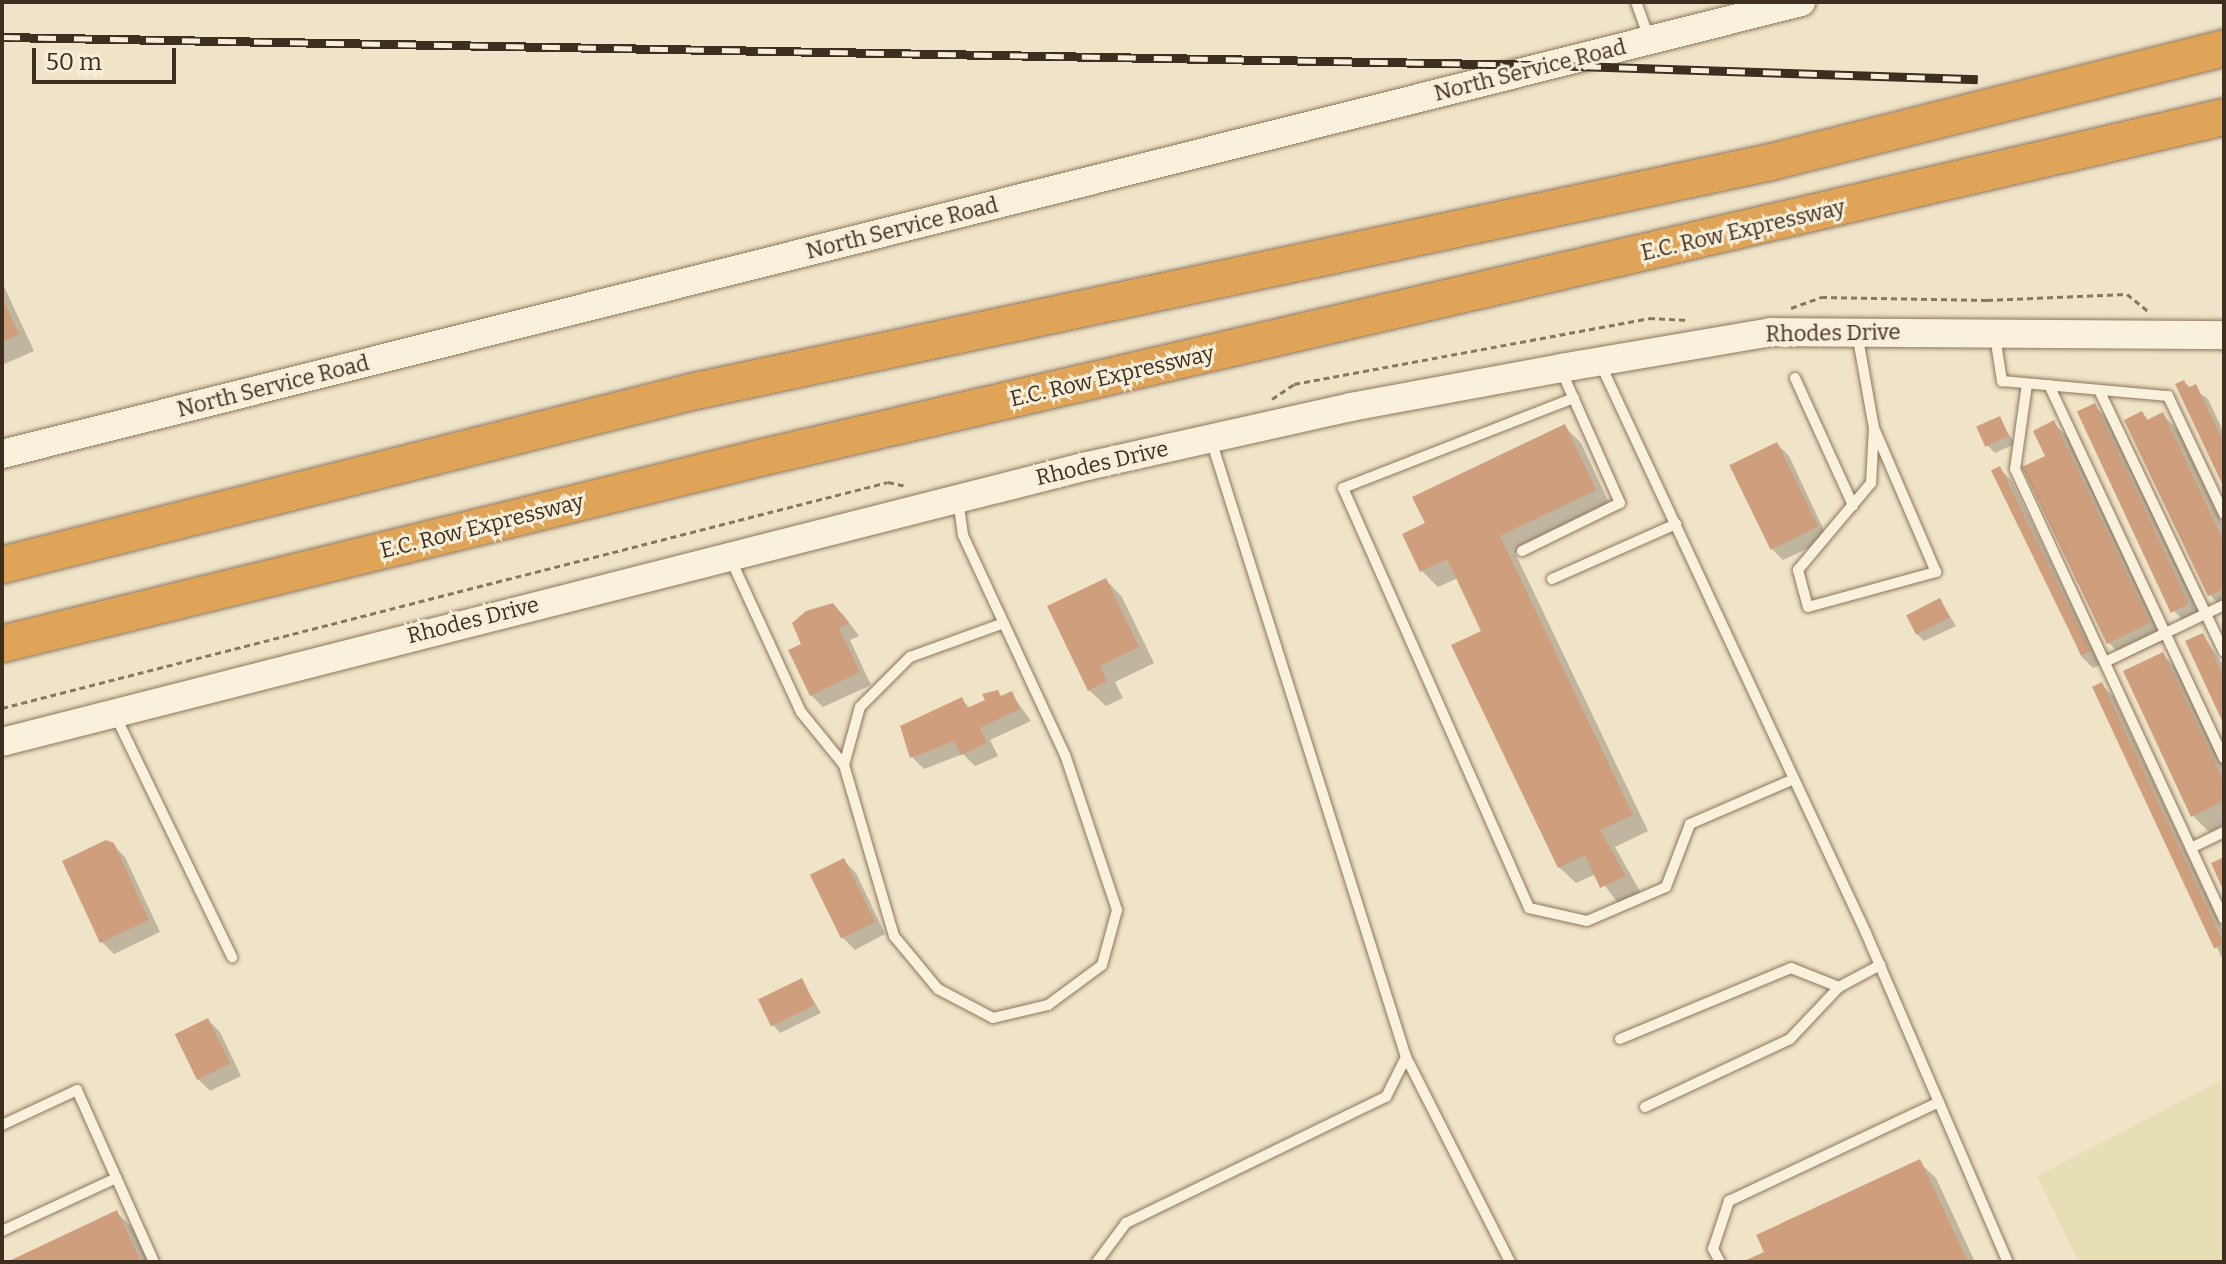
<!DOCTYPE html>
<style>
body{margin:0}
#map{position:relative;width:2226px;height:1264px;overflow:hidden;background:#f0e4c8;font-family:Bitter,serif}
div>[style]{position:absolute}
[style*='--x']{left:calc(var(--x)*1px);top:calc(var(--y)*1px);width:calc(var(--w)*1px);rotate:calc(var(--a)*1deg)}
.farmland>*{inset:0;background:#e6deb5}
.shadow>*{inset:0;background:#0003}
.building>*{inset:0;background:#cf9f7d;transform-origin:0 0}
.path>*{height:3px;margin-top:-1.5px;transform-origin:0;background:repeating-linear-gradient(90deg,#8d765c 0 6px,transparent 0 10px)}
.roads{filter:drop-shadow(0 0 2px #8d765c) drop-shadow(0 0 2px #8d765c)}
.lane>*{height:10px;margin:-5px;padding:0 5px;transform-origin:5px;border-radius:5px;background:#faf1dc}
.secondary>*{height:28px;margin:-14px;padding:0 14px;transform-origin:14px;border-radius:14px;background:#faf1dc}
.highway>*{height:36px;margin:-18px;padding:0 18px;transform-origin:18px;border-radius:18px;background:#e0a458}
.rail>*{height:9px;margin-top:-4.5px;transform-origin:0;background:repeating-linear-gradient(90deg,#f7eed8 0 18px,#3d2e20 0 36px);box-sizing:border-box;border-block:2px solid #3d2e20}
span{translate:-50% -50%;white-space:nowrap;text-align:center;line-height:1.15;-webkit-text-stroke:6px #f7eed8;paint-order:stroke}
.street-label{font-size:22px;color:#3d2e20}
.frame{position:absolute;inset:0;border:4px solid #3d2e20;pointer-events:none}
.scale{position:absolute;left:32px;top:48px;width:144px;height:36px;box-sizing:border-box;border:4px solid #3d2e20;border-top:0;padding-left:10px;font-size:24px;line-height:28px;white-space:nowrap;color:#3d2e20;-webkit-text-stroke:6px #f7eed8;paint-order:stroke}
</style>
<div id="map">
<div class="farmland">
<div style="clip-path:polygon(2224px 1079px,2224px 1262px,2079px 1262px,2037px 1176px)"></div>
</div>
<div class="shadow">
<div style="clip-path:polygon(2px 282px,34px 351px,2px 365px)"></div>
<div style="clip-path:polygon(2183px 382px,2208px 399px,2224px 433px,2224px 484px)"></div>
<div style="clip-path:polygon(2094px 406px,2107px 418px,2201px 616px,2186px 623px,2174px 611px)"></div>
<div style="clip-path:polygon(2142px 413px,2149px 421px,2162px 414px,2179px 431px,2224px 527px,2224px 610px,2210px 595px)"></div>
<div style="clip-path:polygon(1999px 419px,2015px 444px,1995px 453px,1987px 445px)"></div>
<div style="clip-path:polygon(2053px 423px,2070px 439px,2165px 640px,2125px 659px,2109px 643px,2048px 457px)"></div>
<div style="clip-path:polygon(1564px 426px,1581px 443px,1611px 507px,1515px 553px,1648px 831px,1615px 847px,1641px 893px,1618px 903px,1596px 874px,1576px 883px,1559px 867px,1484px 632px,1458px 578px,1438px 587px,1422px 571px,1428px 524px)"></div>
<div style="clip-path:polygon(1777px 444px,1789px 456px,1828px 539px,1783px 560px,1771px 548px)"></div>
<div style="clip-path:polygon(2000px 469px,2012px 481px,2100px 665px,2093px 668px,2081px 656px)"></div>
<div style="clip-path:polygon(1106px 580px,1122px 597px,1154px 663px,1115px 682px,1123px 698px,1106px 706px,1089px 690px)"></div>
<div style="clip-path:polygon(1940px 600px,1956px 626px,1924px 641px,1916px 633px)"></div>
<div style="clip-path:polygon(842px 613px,859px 636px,850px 640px,871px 685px,823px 707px,811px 695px,804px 645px)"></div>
<div style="clip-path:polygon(2203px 635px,2224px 666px,2224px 720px)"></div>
<div style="clip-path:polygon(2163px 655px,2179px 671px,2224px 766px,2224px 825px,2209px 832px,2192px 815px)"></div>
<div style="clip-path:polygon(2101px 684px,2113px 696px,2224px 933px,2224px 963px)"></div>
<div style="clip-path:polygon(1011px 693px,1031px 721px,990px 740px,998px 756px,975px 766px,963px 754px,924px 769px,912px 757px,962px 700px,970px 708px)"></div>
<div style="clip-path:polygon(112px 844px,125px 857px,160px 932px,114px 954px,102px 942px)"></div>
<div style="clip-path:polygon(843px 860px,856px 873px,885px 934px,855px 950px,842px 937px)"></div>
<div style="clip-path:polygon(801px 980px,821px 1013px,780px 1033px,773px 1025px)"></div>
<div style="clip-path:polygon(208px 1020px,220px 1032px,241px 1076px,210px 1091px,197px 1078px)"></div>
<div style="clip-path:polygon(1919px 1162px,1936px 1178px,1975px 1262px,1747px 1262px)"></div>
<div style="clip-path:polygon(116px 1212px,133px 1228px,149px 1262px,11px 1262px)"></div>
</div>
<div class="building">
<div style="clip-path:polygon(2px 297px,19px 334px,2px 342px)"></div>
<div style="clip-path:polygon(2184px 380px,2188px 388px,2196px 384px,2224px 443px,2224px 488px,2175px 384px)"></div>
<div style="left:2095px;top:403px;width:222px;height:20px;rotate:65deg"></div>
<div style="clip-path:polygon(2142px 411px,2147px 420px,2163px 412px,2224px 542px,2224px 589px,2208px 596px,2124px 420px)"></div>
<div style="left:2000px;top:416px;width:22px;height:26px;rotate:66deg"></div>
<div style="clip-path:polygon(2054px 420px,2150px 623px,2107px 644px,2022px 467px,2045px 456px,2033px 431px)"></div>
<div style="clip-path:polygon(1565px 424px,1596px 490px,1500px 536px,1633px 815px,1600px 830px,1626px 876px,1600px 888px,1585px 855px,1558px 868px,1451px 645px,1481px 631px,1447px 559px,1420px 572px,1402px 534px,1425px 523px,1412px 497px)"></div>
<div style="left:1777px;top:442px;width:94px;height:53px;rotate:64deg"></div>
<div style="left:2000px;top:466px;width:206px;height:10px;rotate:64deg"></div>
<div style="clip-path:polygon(1106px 578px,1139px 647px,1100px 666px,1107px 681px,1088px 691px,1047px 606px)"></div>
<div style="left:1940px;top:598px;width:22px;height:38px;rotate:63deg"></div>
<div style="clip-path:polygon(833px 603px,849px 623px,839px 628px,860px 672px,810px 696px,788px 650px,801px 644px,792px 623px,806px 611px)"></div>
<div style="clip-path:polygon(2203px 633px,2224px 677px,2224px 725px,2185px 641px)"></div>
<div style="clip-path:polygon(2163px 652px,2224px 782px,2224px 801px,2191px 817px,2123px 671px)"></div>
<div style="left:2102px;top:682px;width:289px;height:11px;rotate:65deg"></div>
<div style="clip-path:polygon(998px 690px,1001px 696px,1012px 691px,1020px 709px,980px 728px,987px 743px,961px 755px,954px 741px,910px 758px,900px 726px,962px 697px,967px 708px,985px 700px,982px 694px)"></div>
<div style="clip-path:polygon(106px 840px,114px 843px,149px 920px,100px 943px,62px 861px)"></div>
<div style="clip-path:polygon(2224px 857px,2224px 892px,2211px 863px)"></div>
<div style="left:844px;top:858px;width:71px;height:38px;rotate:64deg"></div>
<div style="left:802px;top:978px;width:30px;height:49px;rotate:64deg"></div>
<div style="left:208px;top:1018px;width:51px;height:37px;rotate:64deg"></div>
<div style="clip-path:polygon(1920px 1159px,1968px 1262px,1742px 1262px,1764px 1252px,1756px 1235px)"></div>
<div style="clip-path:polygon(117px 1210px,141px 1262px,7px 1262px)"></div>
</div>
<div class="path">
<div style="--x:1791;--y:308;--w:32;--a:-20"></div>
<div style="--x:1821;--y:297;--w:166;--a:1"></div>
<div style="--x:1987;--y:300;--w:140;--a:-2.5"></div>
<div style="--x:2127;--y:294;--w:27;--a:39"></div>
<div style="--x:1272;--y:399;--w:27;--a:-34"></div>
<div style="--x:1294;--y:384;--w:361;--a:-10.5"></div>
<div style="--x:1649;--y:318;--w:40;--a:2.9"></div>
<div style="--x:2;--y:708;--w:914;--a:-14.31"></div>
<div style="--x:888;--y:482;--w:17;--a:13"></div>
</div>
<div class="roads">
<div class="lane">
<div style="--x:1636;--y:2;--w:38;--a:70"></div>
<div style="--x:1857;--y:333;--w:97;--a:79.9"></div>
<div style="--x:1874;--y:428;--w:55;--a:93.1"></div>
<div style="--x:1871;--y:483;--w:114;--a:130"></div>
<div style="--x:1798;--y:570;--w:38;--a:75"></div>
<div style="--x:1808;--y:607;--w:133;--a:-15.3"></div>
<div style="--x:1936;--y:572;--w:157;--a:-113.3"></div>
<div style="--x:1995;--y:336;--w:46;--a:81.2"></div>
<div style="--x:2002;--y:381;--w:167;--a:5.2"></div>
<div style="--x:2168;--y:396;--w:131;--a:64.6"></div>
<div style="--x:1600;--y:363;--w:629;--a:64.98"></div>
<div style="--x:1866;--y:933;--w:358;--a:66.7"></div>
<div style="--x:1795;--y:378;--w:140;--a:65.5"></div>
<div style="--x:2027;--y:384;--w:86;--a:98"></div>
<div style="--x:2015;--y:469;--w:496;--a:65.1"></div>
<div style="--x:2049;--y:385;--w:412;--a:64.9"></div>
<div style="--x:2099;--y:390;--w:290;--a:64.5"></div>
<div style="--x:1574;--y:398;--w:248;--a:158.7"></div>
<div style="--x:1343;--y:488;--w:459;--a:66.1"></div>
<div style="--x:1529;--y:908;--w:59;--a:12.6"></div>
<div style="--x:1587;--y:921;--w:86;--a:-23.3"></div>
<div style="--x:1666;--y:887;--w:67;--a:-69.1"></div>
<div style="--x:1690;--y:824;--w:113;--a:-23.4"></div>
<div style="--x:1211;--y:440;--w:647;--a:72.46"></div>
<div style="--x:1406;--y:1057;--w:230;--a:63.1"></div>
<div style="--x:1522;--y:551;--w:109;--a:-26.1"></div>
<div style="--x:1620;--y:503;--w:145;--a:-113.9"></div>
<div style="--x:731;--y:560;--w:167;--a:65.3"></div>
<div style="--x:801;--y:712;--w:68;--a:50.9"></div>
<div style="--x:844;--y:765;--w:178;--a:73.7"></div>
<div style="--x:894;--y:936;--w:69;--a:50.3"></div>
<div style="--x:938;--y:989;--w:62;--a:27.8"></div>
<div style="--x:993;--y:1018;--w:57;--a:-13.3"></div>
<div style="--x:1048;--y:1005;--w:67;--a:-36.5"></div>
<div style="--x:1102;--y:965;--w:57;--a:-74.7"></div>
<div style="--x:1117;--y:910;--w:163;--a:-108.5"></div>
<div style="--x:1065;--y:755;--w:242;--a:-114.9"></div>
<div style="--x:963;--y:535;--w:35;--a:-98"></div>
<div style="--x:1552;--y:579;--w:136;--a:-23.9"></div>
<div style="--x:2105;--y:662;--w:132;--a:-25.6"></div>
<div style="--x:116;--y:717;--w:267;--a:64.2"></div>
<div style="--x:844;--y:765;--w:60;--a:-74.6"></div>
<div style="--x:860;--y:707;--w:71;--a:-45"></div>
<div style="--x:910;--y:657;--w:100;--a:-19.9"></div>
<div style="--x:2191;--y:848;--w:37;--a:-26"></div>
<div style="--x:1620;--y:1039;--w:185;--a:-22.5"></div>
<div style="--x:1791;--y:968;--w:52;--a:21.6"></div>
<div style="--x:1645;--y:1107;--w:160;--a:-25.1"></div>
<div style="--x:1790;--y:1039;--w:71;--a:-46.7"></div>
<div style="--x:1839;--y:987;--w:47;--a:-28.2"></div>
<div style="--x:2;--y:1125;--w:83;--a:-25"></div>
<div style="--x:77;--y:1090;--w:188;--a:65.9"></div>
<div style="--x:2;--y:1231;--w:126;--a:-24.9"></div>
<div style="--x:1097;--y:1262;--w:49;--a:-53.4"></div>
<div style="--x:1126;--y:1223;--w:289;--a:-25.9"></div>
<div style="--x:1386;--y:1097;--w:45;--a:-63.4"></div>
<div style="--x:1720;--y:1262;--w:15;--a:-118"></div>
<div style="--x:1713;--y:1249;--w:51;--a:-71.6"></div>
<div style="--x:1729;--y:1201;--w:232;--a:-25.2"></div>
</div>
<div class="secondary">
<div style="--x:2;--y:454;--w:1855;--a:-14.1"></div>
<div style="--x:2;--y:742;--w:1120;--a:-14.27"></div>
<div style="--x:1087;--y:466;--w:271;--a:-12.6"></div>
<div style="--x:1351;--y:407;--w:214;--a:-10.5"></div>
<div style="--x:1561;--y:368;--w:213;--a:-9.7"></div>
<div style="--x:1771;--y:332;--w:453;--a:0.4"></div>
</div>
<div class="highway">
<div style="--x:2;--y:565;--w:710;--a:-14.09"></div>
<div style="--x:691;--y:392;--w:1104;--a:-12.02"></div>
<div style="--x:1771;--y:162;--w:467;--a:-14.1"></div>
<div style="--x:2;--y:644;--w:785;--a:-13.79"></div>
<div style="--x:764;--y:457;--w:1499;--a:-13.11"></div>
</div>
</div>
<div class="rail">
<div style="--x:2;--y:37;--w:1545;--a:1.04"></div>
<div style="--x:1547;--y:65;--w:431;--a:1.9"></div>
</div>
<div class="street-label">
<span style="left:1530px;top:70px;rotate:-14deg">North Service Road</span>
<span style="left:902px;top:228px;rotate:-14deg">North Service Road</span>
<span style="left:1743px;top:230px;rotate:-13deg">E.C. Row Expressway</span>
<span style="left:1833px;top:333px;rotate:-1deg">Rhodes Drive</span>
<span style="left:1112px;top:376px;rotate:-13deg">E.C. Row Expressway</span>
<span style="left:273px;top:386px;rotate:-14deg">North Service Road</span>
<span style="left:1102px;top:463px;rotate:-13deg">Rhodes Drive</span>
<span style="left:482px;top:526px;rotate:-14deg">E.C. Row Expressway</span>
<span style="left:473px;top:620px;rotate:-14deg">Rhodes Drive</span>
</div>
<div class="frame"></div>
<div class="scale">50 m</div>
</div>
